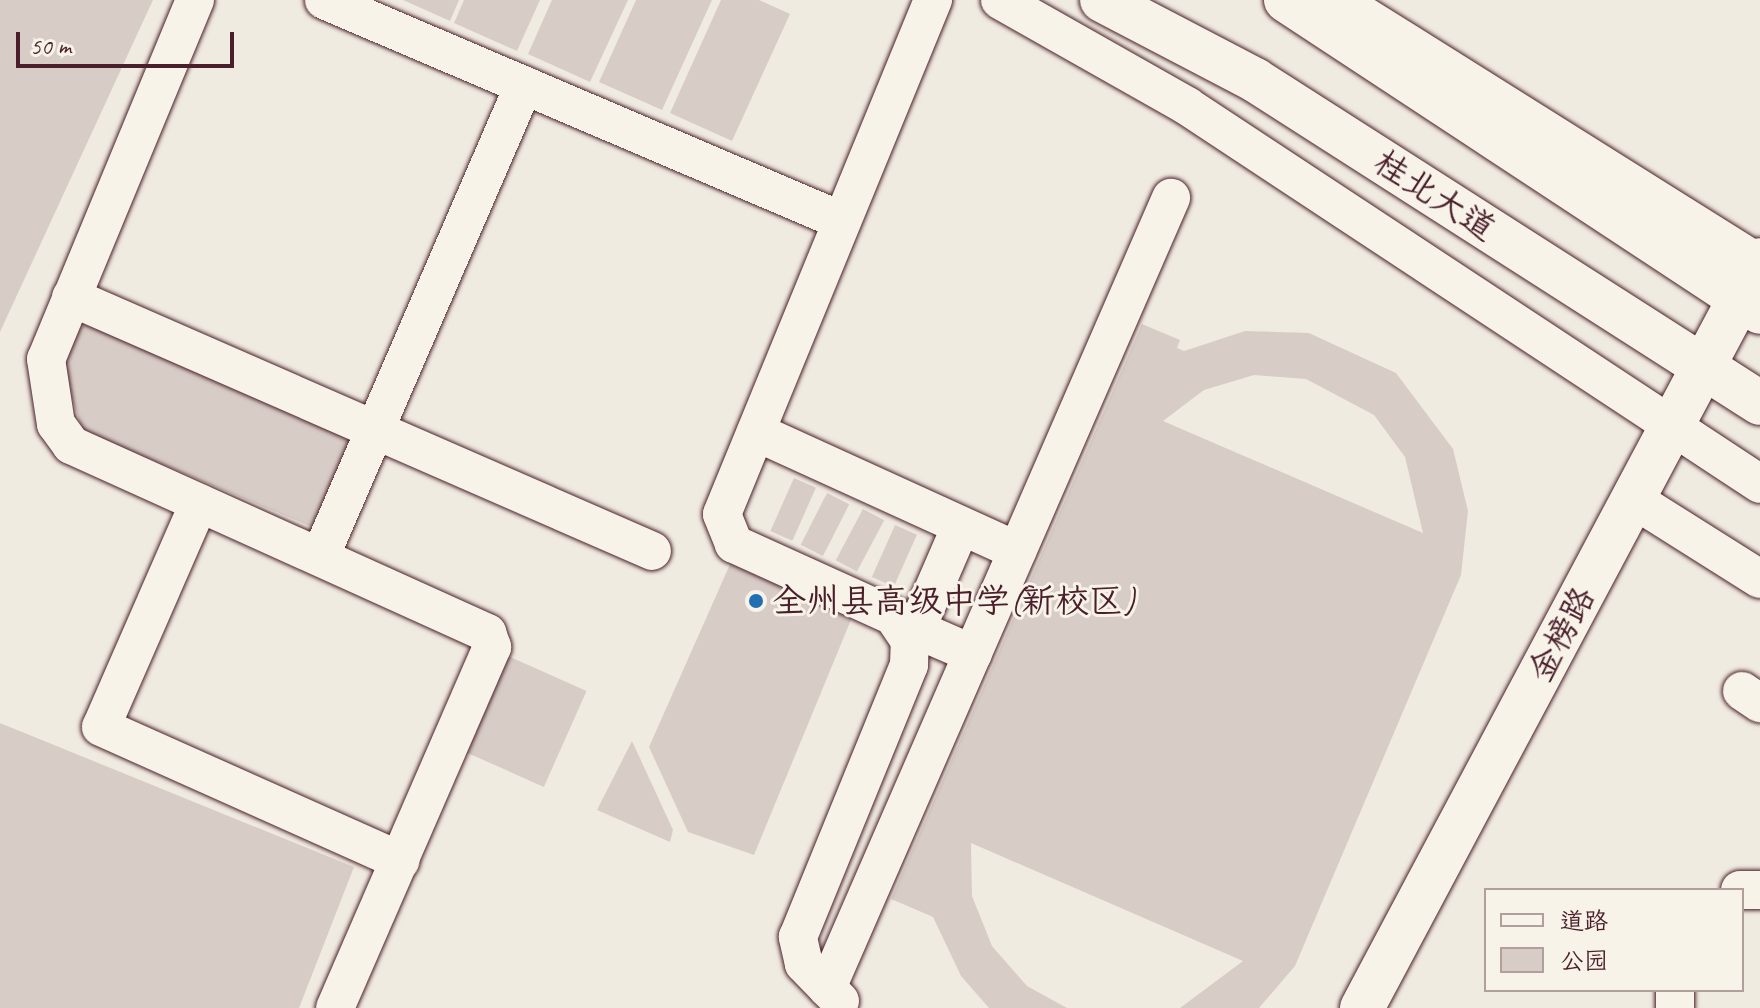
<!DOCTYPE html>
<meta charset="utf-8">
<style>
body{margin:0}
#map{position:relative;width:1760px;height:1008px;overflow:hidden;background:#f0ebe0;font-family:Caveat,"LXGW WenKai TC",sans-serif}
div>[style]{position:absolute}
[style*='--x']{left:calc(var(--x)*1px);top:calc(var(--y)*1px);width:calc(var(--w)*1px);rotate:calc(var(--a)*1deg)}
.green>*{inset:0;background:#d8cdc6;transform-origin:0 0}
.roads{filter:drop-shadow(0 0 2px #4a1f2b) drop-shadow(0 0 2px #4a1f2b)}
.minor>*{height:38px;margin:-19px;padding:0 19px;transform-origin:19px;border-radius:19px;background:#f7f3e8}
.major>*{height:44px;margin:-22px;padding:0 22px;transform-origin:22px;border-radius:22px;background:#f7f3e8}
.dots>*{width:22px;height:22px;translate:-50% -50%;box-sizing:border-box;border:4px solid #f7f3e8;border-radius:50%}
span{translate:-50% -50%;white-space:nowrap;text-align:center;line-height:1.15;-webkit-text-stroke:6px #f7f3e8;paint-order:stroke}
.street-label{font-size:34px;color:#4a1f2b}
.poi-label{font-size:34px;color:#4a1f2b}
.left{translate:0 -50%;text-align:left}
.legend{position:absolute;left:1484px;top:888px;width:260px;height:104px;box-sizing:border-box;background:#f7f3e8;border:2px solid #b29e9c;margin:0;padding:10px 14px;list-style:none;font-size:24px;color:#4a1f2b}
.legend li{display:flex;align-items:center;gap:16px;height:40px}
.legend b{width:40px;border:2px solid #b29e9c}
.scale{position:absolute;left:16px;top:32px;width:218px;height:36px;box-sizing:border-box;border:4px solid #4a1f2b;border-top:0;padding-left:10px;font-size:24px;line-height:28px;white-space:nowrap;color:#4a1f2b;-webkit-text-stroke:6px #f7f3e8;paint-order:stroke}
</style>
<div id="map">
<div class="green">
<div style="clip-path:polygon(0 0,153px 0,0 332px)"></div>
<div style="clip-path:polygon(403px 0,459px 0,450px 21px)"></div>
<div style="clip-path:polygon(464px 0,540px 0,517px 51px,454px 23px)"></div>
<div style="clip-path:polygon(552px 0,628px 0,590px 82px,528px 54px)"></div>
<div style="clip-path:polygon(636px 0,712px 0,662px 110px,599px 82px)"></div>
<div style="clip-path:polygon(721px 0,759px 0,790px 14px,732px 141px,670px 113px)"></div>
<div style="clip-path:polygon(evenodd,1142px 324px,1180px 340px,1177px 348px,1184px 351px,1245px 331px,1309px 333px,1396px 373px,1453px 449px,1468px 511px,1461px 575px,1295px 966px,1259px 1008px,1180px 1008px,1243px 961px,971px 843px,972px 896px,992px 946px,1027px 986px,1067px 1008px,989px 1008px,961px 976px,933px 917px,891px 899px,1142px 324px,1254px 375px,1306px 379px,1374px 415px,1405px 457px,1423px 533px,1163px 421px,1204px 390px,1254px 375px)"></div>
<div style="clip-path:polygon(86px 325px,102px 325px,355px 435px,319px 530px,83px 431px,64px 374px,73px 332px)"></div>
<div style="left:794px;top:478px;width:24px;height:58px;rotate:24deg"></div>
<div style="left:827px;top:493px;width:25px;height:58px;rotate:27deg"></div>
<div style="left:863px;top:509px;width:24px;height:58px;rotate:28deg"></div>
<div style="left:895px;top:525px;width:24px;height:57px;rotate:24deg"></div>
<div style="clip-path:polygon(731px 562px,853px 615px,754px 855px,688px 832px,649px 747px)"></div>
<div style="left:508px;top:656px;width:86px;height:105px;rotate:24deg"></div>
<div style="clip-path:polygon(0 723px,354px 867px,299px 1008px,0 1008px)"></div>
<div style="clip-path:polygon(632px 741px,673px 830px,670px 842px,597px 810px)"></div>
</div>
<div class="roads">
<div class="minor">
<div style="--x:195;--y:0;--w:389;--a:112.5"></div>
<div style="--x:46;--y:359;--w:66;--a:81.3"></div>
<div style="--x:56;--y:424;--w:26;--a:54"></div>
<div style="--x:71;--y:445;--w:457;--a:24.3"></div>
<div style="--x:487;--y:633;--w:15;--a:70"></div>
<div style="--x:492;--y:647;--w:394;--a:113.5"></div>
<div style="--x:324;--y:0;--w:563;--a:23.11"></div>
<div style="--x:1000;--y:0;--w:215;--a:29.5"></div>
<div style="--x:1187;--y:106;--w:686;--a:33.41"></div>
<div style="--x:1339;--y:0;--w:497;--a:32.1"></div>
<div style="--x:71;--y:297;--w:634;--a:23.61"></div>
<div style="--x:756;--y:432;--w:287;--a:24.5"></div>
<div style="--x:1633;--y:499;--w:150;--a:32.2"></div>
<div style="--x:199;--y:503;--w:244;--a:113.6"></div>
<div style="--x:101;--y:727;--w:328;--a:24.1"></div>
<div style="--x:320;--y:557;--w:514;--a:-66.63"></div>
<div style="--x:904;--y:624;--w:75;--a:23.5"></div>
<div style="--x:916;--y:630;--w:113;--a:-66.6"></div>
<div style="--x:1742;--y:691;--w:22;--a:34"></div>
<div style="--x:1740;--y:890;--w:20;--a:0"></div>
<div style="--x:827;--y:988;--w:862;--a:-66.47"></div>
<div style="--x:840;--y:1001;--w:52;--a:-134.2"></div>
<div style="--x:804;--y:964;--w:28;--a:-103"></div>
<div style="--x:798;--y:937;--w:294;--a:-67.8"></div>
<div style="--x:909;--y:665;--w:24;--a:-88"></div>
<div style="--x:910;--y:641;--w:30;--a:-124"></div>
<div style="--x:893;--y:616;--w:175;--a:-155.6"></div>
<div style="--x:734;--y:544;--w:32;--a:-112"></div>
<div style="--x:722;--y:514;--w:556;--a:-67.68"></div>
<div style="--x:1675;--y:1008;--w:18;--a:-90"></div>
</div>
<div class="major">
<div style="--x:1102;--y:0;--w:173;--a:27.6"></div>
<div style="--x:1255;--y:80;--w:599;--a:32.6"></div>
<div style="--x:1286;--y:0;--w:567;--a:33.35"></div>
<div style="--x:1362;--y:1008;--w:847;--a:-61.98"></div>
</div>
</div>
<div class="dots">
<div style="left:756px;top:601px;background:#1f6fb2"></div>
</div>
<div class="street-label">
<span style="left:1435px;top:195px;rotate:33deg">桂北大道</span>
<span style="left:1561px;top:634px;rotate:-62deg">金榜路</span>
</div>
<div class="poi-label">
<span class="left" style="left:772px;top:601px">全州县高级中学(新校区)</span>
</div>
<ul class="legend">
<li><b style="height:10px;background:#f7f3e8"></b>道路</li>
<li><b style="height:22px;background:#d8cdc6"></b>公园</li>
</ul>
<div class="scale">50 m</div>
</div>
